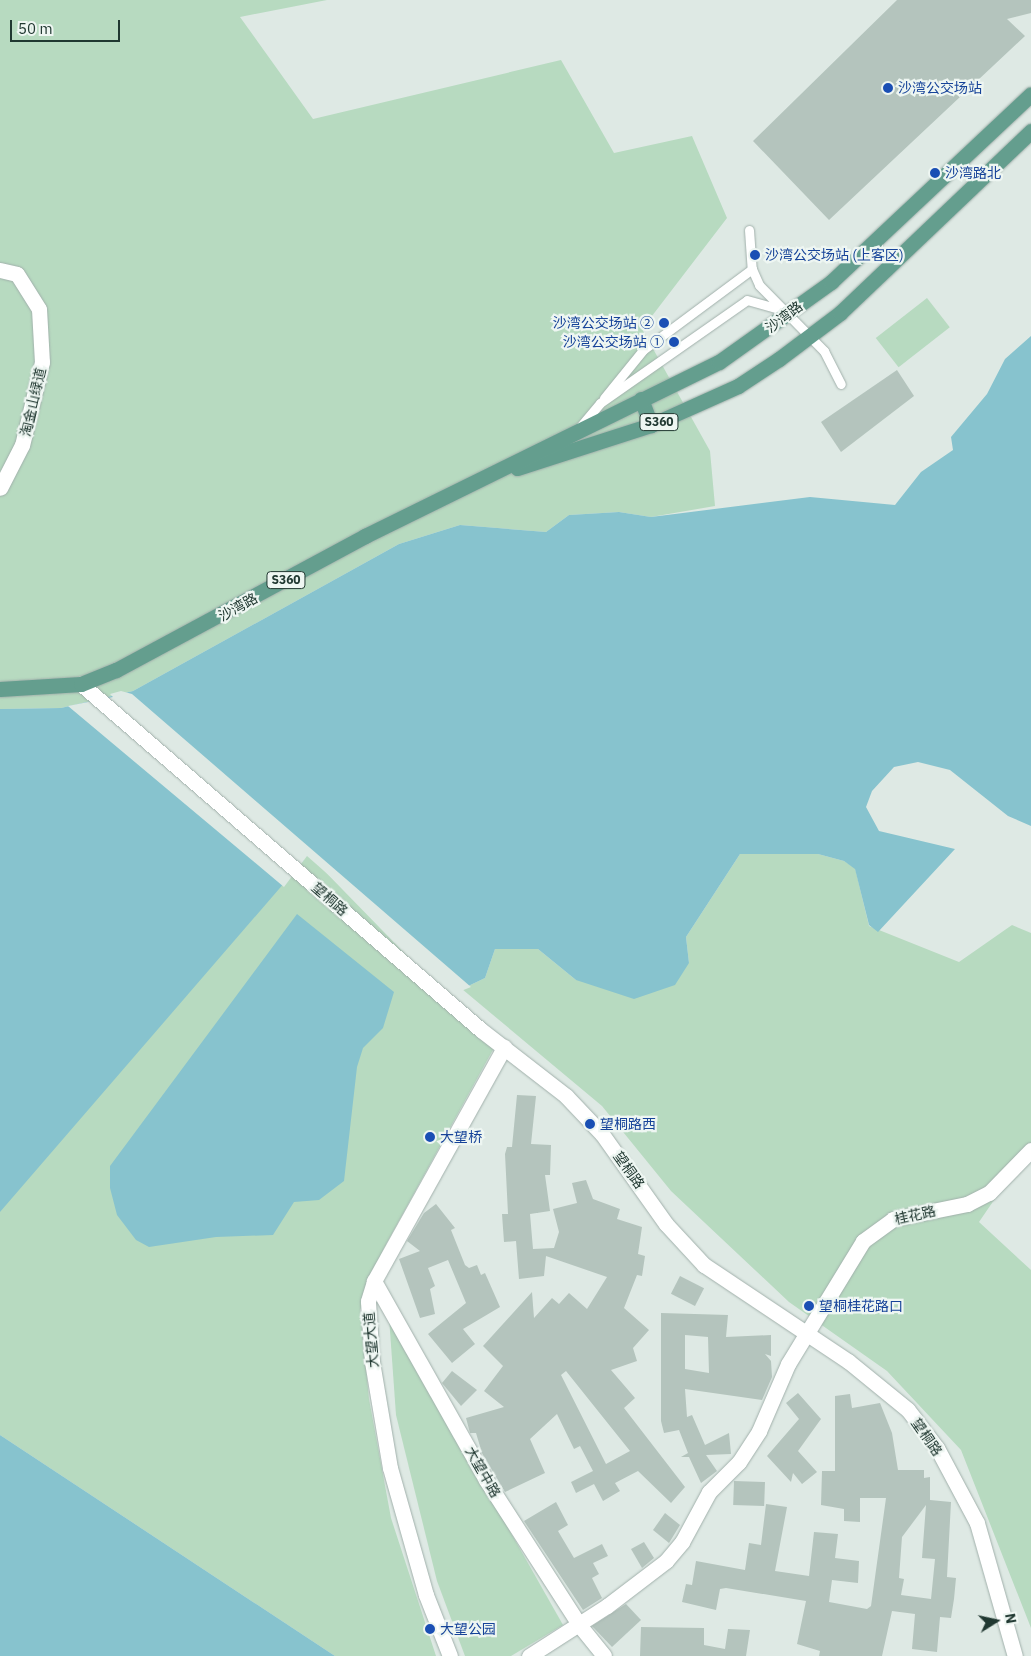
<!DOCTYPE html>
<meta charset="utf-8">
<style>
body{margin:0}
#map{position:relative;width:1031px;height:1656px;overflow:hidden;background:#dee9e4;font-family:"IBM Plex Sans","Noto Sans SC",sans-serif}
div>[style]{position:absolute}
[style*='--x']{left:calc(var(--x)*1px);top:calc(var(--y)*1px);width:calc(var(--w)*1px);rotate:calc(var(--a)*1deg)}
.green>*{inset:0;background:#b7dac0;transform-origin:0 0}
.water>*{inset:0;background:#87c3ce}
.pier>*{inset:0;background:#dee9e4}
.building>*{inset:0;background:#b4c4bd;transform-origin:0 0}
.roads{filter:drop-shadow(0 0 1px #a1b0ab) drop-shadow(0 0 1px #a1b0ab)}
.service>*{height:9px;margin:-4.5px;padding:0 4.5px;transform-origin:4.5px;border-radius:4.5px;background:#fff}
.minor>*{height:15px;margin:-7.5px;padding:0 7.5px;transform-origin:7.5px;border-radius:7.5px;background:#fff}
.tertiary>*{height:15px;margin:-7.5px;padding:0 7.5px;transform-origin:7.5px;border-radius:7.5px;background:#fff}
.secondary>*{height:15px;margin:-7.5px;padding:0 7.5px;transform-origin:7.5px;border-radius:7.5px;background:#fff}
.primary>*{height:15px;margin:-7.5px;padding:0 7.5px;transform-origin:7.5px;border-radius:7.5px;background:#649e8e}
.dots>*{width:14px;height:14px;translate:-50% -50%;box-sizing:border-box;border:2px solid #eef6f2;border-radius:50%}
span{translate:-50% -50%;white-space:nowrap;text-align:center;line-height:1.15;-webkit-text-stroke:4.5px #eef6f2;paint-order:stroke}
.shield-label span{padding:1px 4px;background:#eef6f2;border:1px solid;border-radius:4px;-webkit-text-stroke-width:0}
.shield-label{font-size:12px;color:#203831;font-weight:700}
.transit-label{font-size:14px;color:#164399}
.left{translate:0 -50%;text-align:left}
.right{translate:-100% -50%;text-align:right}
.street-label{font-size:14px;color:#203831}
.north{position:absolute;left:971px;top:1596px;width:50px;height:50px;-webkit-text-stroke:4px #eef6f2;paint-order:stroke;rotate:80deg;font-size:14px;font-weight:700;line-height:20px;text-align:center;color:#203831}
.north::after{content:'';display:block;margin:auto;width:18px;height:22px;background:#203831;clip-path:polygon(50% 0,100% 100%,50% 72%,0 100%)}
.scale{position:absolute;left:10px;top:20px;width:110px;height:22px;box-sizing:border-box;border:2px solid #203831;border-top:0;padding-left:6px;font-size:15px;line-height:18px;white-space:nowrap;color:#203831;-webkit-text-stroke:4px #eef6f2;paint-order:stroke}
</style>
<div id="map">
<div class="green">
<div style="clip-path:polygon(0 0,327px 0,240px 17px,313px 119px,561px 60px,614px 153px,692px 136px,727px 218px,642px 329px,710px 451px,715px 506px,651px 517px,619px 512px,569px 515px,546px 532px,460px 525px,399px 544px,133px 691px,61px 708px,0 709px)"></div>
<div style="left:927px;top:298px;width:37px;height:65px;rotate:52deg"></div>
<div style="clip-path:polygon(304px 850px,495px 1046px,384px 1248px,360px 1310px,369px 1399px,391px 1518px,436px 1656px,335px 1656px,0 1435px,0 1210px)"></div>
<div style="clip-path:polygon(740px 854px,818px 854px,844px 861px,855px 868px,869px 926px,959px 962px,1012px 925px,1031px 933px,1031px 1146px,979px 1222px,1031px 1270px,1031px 1628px,961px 1450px,887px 1371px,789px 1302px,671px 1191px,602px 1106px,462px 989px,485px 978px,495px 949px,538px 949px,576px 980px,689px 963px,686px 937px)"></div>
<div style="clip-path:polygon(389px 1317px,563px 1625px,511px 1656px,465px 1656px,437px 1581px,396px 1415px)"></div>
</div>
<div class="water">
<div style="clip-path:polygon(1031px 336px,1031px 826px,1008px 816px,950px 770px,918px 762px,894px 767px,872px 791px,866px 807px,879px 831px,955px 849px,878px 932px,869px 925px,855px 869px,844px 861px,818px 854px,740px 854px,686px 937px,689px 963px,675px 985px,634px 999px,576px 980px,538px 949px,495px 949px,485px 978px,462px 989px,304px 851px,304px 860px,0 1212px,0 709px,61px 708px,133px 691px,399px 544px,460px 525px,546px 532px,569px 515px,619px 512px,651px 517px,810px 497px,895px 505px,921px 472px,953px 450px,951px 437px,987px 394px,1005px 359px)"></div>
<div style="clip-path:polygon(297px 914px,394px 992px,383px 1028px,363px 1048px,357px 1067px,344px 1181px,319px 1200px,294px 1202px,273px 1235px,216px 1237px,149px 1247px,136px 1240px,117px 1215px,110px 1188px,110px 1166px)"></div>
<div style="clip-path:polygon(0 1435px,335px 1656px,0 1656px)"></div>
</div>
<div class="pier">
<div style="clip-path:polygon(121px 691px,132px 694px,471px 987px,461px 991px,307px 856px,284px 887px,68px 706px,113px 697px,110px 694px)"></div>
</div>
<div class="building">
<div style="clip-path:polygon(897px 0,1031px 0,1031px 13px,1007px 19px,1025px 36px,829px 220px,753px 141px)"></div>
<div style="clip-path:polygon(897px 370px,914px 396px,841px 452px,821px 422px)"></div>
<div style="clip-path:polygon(evenodd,517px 1095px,536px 1096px,531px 1144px,551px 1145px,550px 1175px,545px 1175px,550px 1211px,530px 1214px,533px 1249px,554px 1248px,559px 1232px,553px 1209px,577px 1203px,572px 1183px,586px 1180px,593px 1199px,620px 1209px,617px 1219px,642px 1227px,638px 1254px,645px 1256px,642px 1276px,637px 1275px,624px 1308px,649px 1330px,633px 1348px,637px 1361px,611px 1370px,635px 1398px,624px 1408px,685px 1487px,671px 1503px,638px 1471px,615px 1483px,620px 1491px,603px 1501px,594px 1484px,576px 1493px,571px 1482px,593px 1471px,580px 1446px,574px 1449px,557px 1414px,530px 1439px,545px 1473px,505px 1492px,482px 1453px,476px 1433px,470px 1433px,466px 1418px,504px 1407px,484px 1391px,503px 1366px,483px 1346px,532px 1292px,534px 1318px,552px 1298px,559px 1304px,569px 1293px,587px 1309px,607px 1277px,546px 1256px,544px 1276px,519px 1279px,516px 1241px,504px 1242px,502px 1214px,508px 1214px,505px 1154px,507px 1147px,512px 1147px,517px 1095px,566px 1371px,630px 1451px,606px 1464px,561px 1375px,566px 1371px)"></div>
<div style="clip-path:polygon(436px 1204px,455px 1228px,451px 1230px,465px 1265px,469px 1268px,477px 1265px,481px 1275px,485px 1273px,500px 1307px,463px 1329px,475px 1344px,452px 1363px,428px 1334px,466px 1303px,448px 1260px,428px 1268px,435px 1286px,430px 1289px,435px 1314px,420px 1318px,399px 1259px,420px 1251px,407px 1241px,424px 1213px)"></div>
<div style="left:680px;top:1276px;width:27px;height:20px;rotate:27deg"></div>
<div style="clip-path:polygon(evenodd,661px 1313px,728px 1315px,726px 1337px,771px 1335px,771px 1356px,765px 1354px,771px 1361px,772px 1377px,762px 1400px,685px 1389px,687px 1417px,692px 1415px,705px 1445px,729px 1433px,731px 1454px,706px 1455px,717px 1471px,701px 1483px,689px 1457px,681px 1457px,688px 1453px,679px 1430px,664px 1433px,661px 1421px,661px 1313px,685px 1335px,708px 1337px,709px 1373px,685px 1369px,685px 1335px)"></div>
<div style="clip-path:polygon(452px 1371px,477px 1390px,461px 1406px,442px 1383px)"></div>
<div style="clip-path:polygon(798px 1393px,821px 1419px,798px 1451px,817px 1472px,802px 1484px,793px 1473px,791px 1482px,767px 1456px,799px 1419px,786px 1403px)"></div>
<div style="clip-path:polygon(evenodd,850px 1394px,852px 1408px,880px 1403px,892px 1433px,898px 1470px,924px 1470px,924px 1478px,930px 1477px,930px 1500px,951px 1502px,947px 1577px,956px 1578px,954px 1599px,951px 1618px,940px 1617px,937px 1652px,912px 1649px,915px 1614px,892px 1611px,882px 1656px,819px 1656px,820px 1651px,797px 1644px,806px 1601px,726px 1588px,720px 1589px,716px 1610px,682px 1602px,686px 1584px,692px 1585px,696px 1561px,745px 1570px,749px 1543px,761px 1545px,766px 1504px,787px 1507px,775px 1571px,809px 1576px,814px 1532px,838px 1534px,835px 1558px,859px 1561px,858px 1583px,832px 1580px,829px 1602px,867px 1609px,871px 1606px,886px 1498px,860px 1498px,860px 1522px,844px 1521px,844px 1509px,821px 1505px,822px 1471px,835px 1471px,835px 1396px,850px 1394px,926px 1505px,922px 1558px,935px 1559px,931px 1599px,901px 1595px,904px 1579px,899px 1578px,902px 1537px,926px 1505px)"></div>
<div style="left:734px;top:1481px;width:31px;height:24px;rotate:2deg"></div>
<div style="clip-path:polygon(556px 1502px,568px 1525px,558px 1531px,574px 1558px,602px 1544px,608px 1556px,593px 1563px,599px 1574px,592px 1578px,602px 1598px,583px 1610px,524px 1521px)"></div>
<div style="clip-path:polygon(665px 1513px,680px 1525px,669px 1543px,653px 1530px)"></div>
<div style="clip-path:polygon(644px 1542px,654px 1558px,642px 1568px,631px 1549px)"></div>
<div style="clip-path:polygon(626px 1604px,641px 1620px,612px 1647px,592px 1626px)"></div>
<div style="clip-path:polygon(641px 1627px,704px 1628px,704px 1645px,725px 1649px,728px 1629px,750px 1630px,746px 1656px,640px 1656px)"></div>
</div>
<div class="roads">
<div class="service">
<div style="--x:749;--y:230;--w:39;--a:86"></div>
<div style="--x:752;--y:269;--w:17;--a:66"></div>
<div style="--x:759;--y:285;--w:93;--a:45.4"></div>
<div style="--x:824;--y:351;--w:37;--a:63"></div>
<div style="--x:604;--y:398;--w:62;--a:-50.9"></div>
<div style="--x:643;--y:350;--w:136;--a:-36.6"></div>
<div style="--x:580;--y:427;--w:31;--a:-50"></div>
<div style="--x:600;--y:403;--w:179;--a:-35"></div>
<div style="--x:747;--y:300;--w:45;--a:15.6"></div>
</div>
<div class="minor">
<div style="--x:0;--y:270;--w:17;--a:13"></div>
<div style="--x:17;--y:274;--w:41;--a:57.8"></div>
<div style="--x:39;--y:309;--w:53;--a:86.8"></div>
<div style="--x:42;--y:362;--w:85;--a:103.5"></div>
<div style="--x:22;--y:445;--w:48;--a:117.1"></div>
<div style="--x:374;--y:1281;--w:228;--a:60.6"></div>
<div style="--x:486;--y:1480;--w:174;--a:57.2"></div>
<div style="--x:580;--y:1626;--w:38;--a:51"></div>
<div style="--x:529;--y:1656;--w:93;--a:-32.7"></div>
<div style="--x:607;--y:1606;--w:74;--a:-37.3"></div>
<div style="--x:666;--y:1561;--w:25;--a:-50"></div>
<div style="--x:682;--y:1542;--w:57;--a:-61.6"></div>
<div style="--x:709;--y:1492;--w:42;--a:-45"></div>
<div style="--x:739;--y:1462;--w:37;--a:-57"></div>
<div style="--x:759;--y:1431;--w:73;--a:-66.6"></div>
<div style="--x:788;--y:1364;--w:144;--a:-58.6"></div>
<div style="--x:863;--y:1241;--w:37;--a:-36"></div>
<div style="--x:893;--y:1219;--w:76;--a:-11.5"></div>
<div style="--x:967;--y:1204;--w:25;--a:-27"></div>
<div style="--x:989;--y:1193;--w:60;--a:-45.7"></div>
</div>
<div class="tertiary">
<div style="--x:450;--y:1656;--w:66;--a:-111.5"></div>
<div style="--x:426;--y:1595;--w:132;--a:-105.8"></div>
<div style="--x:390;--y:1468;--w:108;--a:-99.6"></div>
<div style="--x:372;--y:1362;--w:61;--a:-93.8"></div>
<div style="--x:368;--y:1301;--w:21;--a:-73"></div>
<div style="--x:374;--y:1281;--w:268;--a:-60.9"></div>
</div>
<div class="secondary">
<div style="--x:81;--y:684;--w:529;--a:40.86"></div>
<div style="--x:481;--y:1030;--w:108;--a:37.8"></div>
<div style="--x:566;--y:1096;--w:52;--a:46.5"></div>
<div style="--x:602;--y:1134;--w:110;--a:54.6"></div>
<div style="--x:666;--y:1224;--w:56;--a:47.2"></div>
<div style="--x:704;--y:1265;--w:173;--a:33.7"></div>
<div style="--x:848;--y:1361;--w:77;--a:39.2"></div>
<div style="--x:908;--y:1410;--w:48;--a:52.7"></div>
<div style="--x:937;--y:1448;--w:85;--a:61.9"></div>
<div style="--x:977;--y:1523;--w:138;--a:74.1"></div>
</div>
<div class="primary">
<div style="--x:641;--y:399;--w:28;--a:69"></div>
<div style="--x:517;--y:468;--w:141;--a:-17.8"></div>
<div style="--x:651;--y:425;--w:95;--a:-24.1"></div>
<div style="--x:738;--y:386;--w:49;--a:-33.4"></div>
<div style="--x:779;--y:359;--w:76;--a:-37"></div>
<div style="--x:840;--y:313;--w:264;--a:-43.6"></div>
<div style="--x:0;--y:689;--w:81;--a:-3.5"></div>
<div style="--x:81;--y:684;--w:38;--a:-22"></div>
<div style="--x:116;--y:670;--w:283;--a:-28.3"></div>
<div style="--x:365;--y:536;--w:394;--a:-26.2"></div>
<div style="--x:719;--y:362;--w:138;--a:-35.5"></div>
<div style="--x:831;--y:282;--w:274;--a:-43.2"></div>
</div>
</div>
<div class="dots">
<div style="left:888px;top:88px;background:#1a4fb4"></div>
<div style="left:935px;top:173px;background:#1a4fb4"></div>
<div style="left:755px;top:255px;background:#1a4fb4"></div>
<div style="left:664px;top:323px;background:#1a4fb4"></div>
<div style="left:674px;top:342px;background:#1a4fb4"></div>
<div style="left:590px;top:1124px;background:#1a4fb4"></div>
<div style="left:430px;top:1137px;background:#1a4fb4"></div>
<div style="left:809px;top:1306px;background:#1a4fb4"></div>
<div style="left:430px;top:1629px;background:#1a4fb4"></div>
</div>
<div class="shield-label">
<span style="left:659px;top:422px">S360</span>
<span style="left:286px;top:580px">S360</span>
</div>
<div class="transit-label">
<span class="left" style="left:898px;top:88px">沙湾公交场站</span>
<span class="left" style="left:945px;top:173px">沙湾路北</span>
<span class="left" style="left:765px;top:255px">沙湾公交场站 (上客区)</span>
<span class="right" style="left:654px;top:323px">沙湾公交场站 ②</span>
<span class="right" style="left:664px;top:342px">沙湾公交场站 ①</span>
<span class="left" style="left:600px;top:1124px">望桐路西</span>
<span class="left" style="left:440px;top:1137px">大望桥</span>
<span class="left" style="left:819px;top:1306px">望桐桂花路口</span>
<span class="left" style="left:440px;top:1629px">大望公园</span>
</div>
<div class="street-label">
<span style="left:784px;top:317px;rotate:-37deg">沙湾路</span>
<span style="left:33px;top:402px;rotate:-77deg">淘金山绿道</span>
<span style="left:238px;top:607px;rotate:-29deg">沙湾路</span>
<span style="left:330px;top:899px;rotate:41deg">望桐路</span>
<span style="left:629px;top:1170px;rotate:54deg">望桐路</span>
<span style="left:915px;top:1215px;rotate:-13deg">桂花路</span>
<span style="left:371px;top:1340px;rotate:-95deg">大望大道</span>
<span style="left:927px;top:1437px;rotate:55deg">望桐路</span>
<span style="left:483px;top:1472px;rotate:60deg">大望中路</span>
</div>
<div class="north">N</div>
<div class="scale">50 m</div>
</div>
